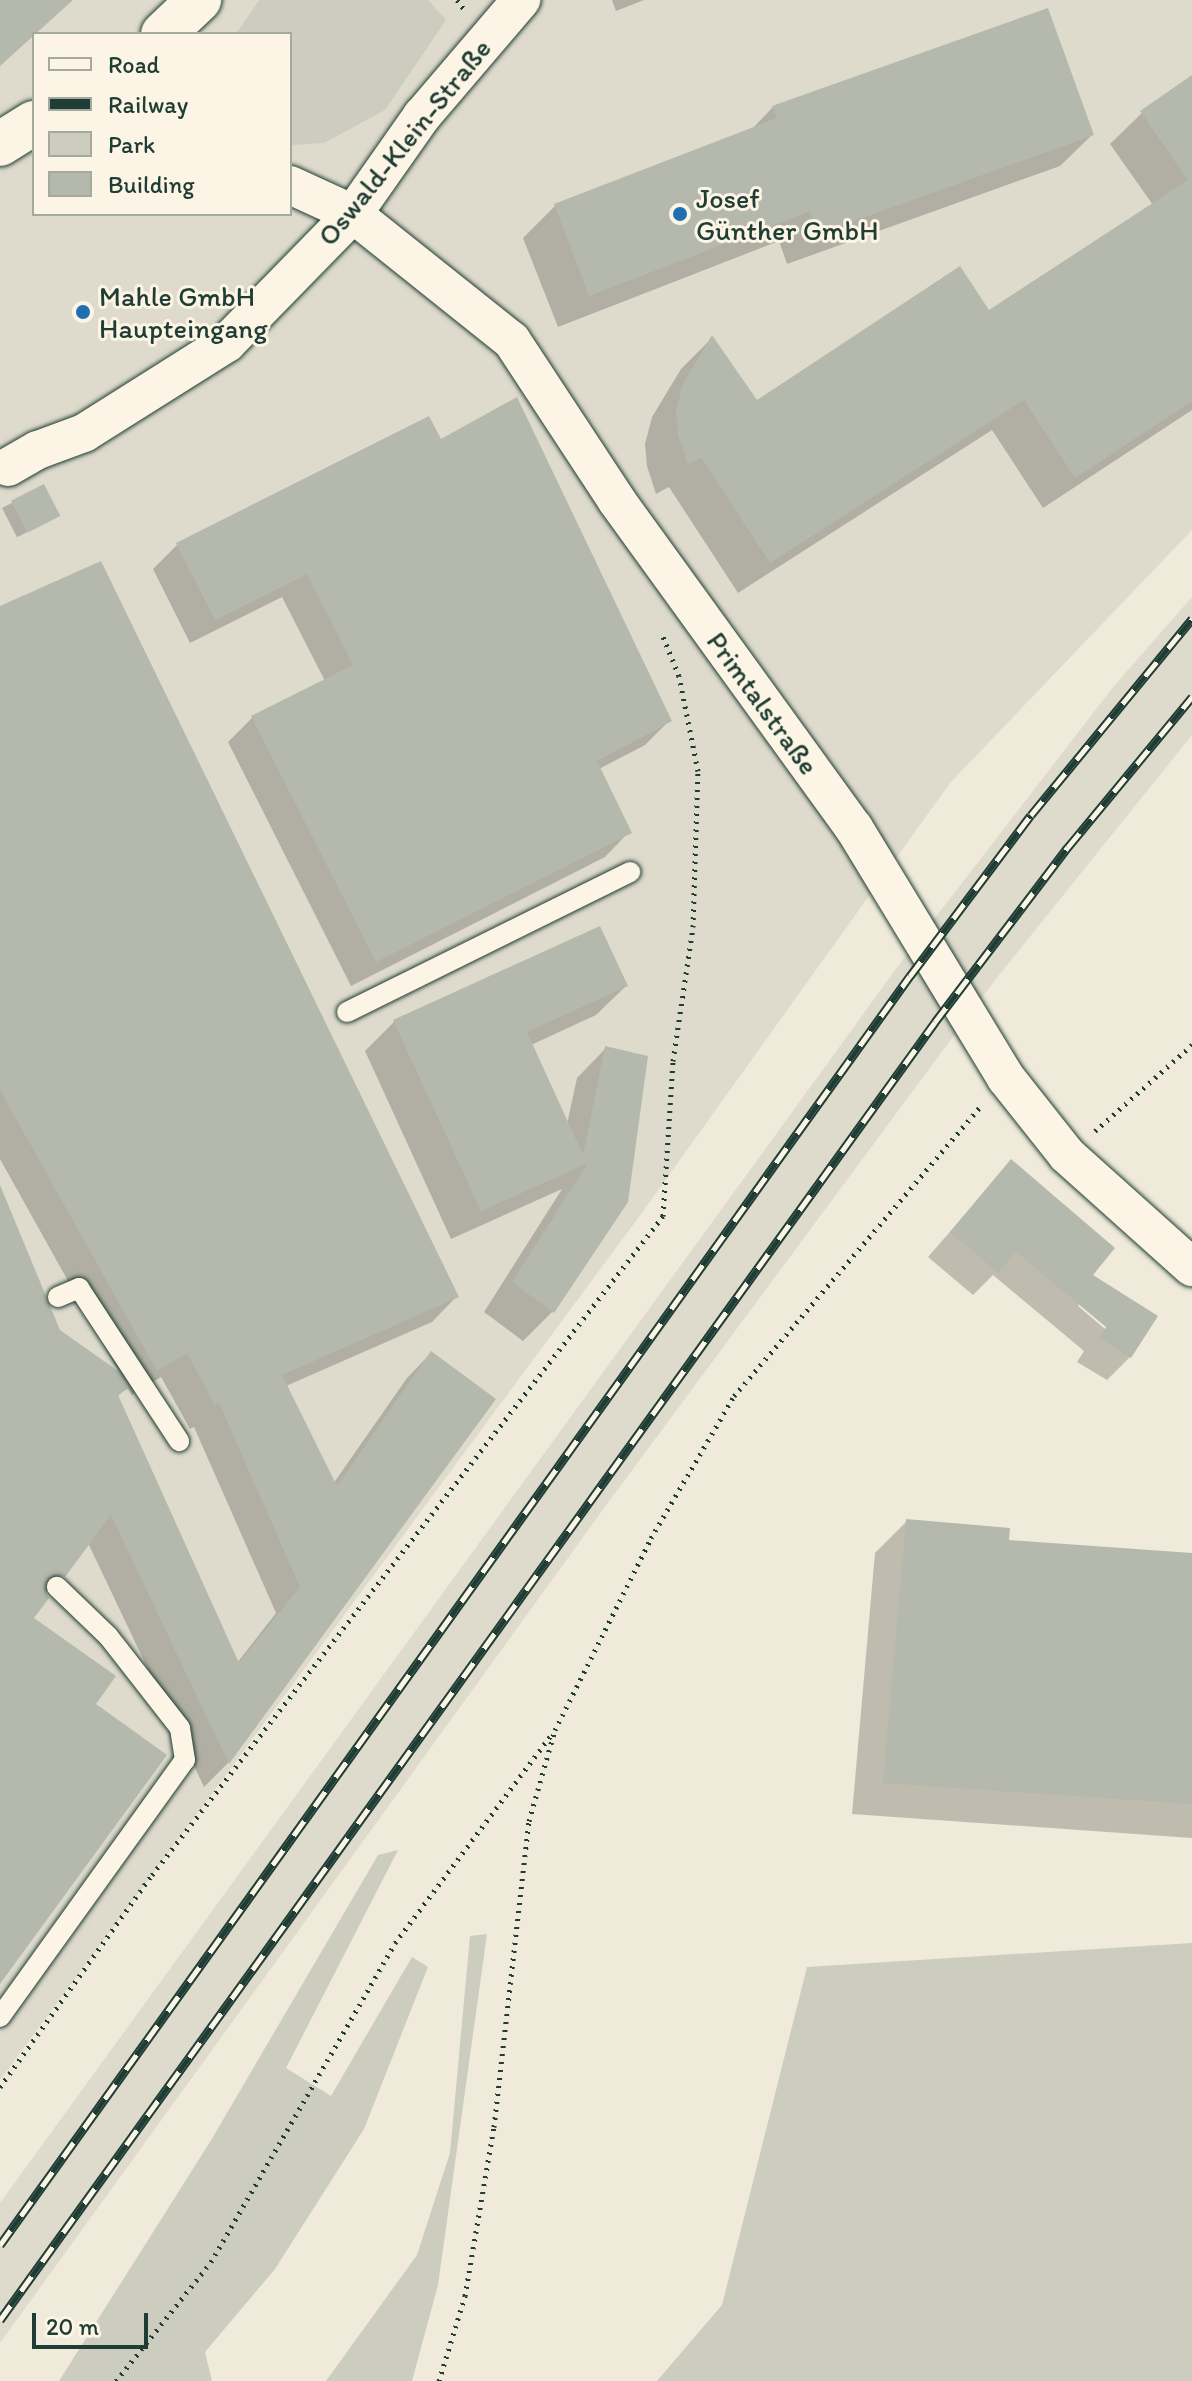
<!DOCTYPE html>
<meta charset="utf-8">
<style>
body{margin:0}
#map{position:relative;width:1192px;height:2381px;overflow:hidden;background:#efeada;font-family:Itim,sans-serif}
div>[style]{position:absolute}
[style*='--x']{left:calc(var(--x)*1px);top:calc(var(--y)*1px);width:calc(var(--w)*1px);rotate:calc(var(--a)*1deg)}
.built>*{inset:0;background:#dedbcc}
.green>*{inset:0;background:#cccdbf}
.shadow>*{inset:0;background:#0003;transform-origin:0 0}
.building>*{inset:0;background:#b5b9ad;transform-origin:0 0}
.path>*{height:5px;margin-top:-2.5px;transform-origin:0;background:repeating-linear-gradient(90deg,#1f3d34 0 2px,transparent 0 8px)}
.roads{filter:drop-shadow(0 0 2px #1f3d34) drop-shadow(0 0 2px #1f3d34)}
.lane>*{height:20px;margin:-10px;padding:0 10px;transform-origin:10px;border-radius:10px;background:#fcf5e5}
.street>*{height:38px;margin:-19px;padding:0 19px;transform-origin:19px;border-radius:19px;background:#fcf5e5}
.secondary>*{height:44px;margin:-22px;padding:0 22px;transform-origin:22px;border-radius:22px;background:#fcf5e5}
.rail>*{height:9px;margin-top:-4.5px;transform-origin:0;background:repeating-linear-gradient(90deg,#fcf5e5 0 18px,#1f3d34 0 36px);box-sizing:border-box;border-block:2px solid #1f3d34}
.dots>*{width:22px;height:22px;translate:-50% -50%;box-sizing:border-box;border:4px solid #fcf5e5;border-radius:50%}
span{translate:-50% -50%;white-space:nowrap;text-align:center;line-height:1.15;-webkit-text-stroke:6px #fcf5e5;paint-order:stroke}
.street-label{font-size:28px;color:#1f3d34}
.poi-label{font-size:28px;color:#1f3d34}
.left{translate:0 -50%;text-align:left}
.legend{position:absolute;left:32px;top:32px;width:260px;height:184px;box-sizing:border-box;background:#fcf5e5;border:2px solid #a4ab9e;margin:0;padding:10px 14px;list-style:none;font-size:24px;color:#1f3d34}
.legend li{display:flex;align-items:center;gap:16px;height:40px}
.legend b{width:40px;border:2px solid #a4ab9e}
.scale{position:absolute;left:32px;top:2313px;width:116px;height:36px;box-sizing:border-box;border:4px solid #1f3d34;border-top:0;padding-left:10px;font-size:24px;line-height:28px;white-space:nowrap;color:#1f3d34;-webkit-text-stroke:6px #fcf5e5;paint-order:stroke}
</style>
<div id="map">
<div class="built">
<div style="clip-path:polygon(evenodd,0 0,1192px 0,1192px 530px,950px 783px,641px 1214px,0 2080px,0 0,34px 34px,290px 34px,290px 214px,34px 214px,34px 34px)"></div>
<div style="clip-path:polygon(1192px 597px,1192px 735px,995px 980px,607px 1504px,0 2343px,0 2203px,901px 962px,1114px 686px)"></div>
</div>
<div class="green">
<div style="clip-path:polygon(259px 0,428px 0,446px 20px,385px 110px,324px 143px,291px 145px,290px 34px,236px 34px)"></div>
<div style="clip-path:polygon(398px 1850px,286px 2068px,331px 2096px,412px 1957px,428px 1967px,364px 2129px,275px 2269px,205px 2352px,212px 2381px,59px 2381px,210px 2142px,378px 1855px)"></div>
<div style="clip-path:polygon(487px 1934px,438px 2285px,412px 2381px,326px 2381px,417px 2255px,450px 2153px,470px 1936px)"></div>
<div style="clip-path:polygon(1192px 1943px,1192px 2381px,657px 2381px,722px 2305px,807px 1967px)"></div>
</div>
<div class="shadow">
<div style="clip-path:polygon(612px 0,644px 0,616px 11px)"></div>
<div style="clip-path:polygon(1192px 78px,1192px 410px,1043px 508px,992px 430px,738px 593px,669px 487px,656px 494px,647px 466px,645px 444px,652px 417px,681px 369px,712px 338px,756px 403px,988px 313px,1153px 205px,1110px 144px,1142px 113px)"></div>
<div style="clip-path:polygon(773px 107px,1092px 135px,1060px 166px,787px 264px,779px 241px,558px 327px,523px 238px,555px 206px,750px 131px)"></div>
<div style="clip-path:polygon(440px 442px,670px 720px,645px 745px,599px 769px,629px 832px,605px 857px,351px 986px,228px 742px,252px 718px,325px 681px,282px 597px,190px 643px,153px 569px,177px 545px)"></div>
<div style="left:43px;top:487px;width:33px;height:46px;rotate:63deg"></div>
<div style="clip-path:polygon(evenodd,0 608px,456px 1297px,432px 1322px,286px 1386px,333px 1484px,407px 1378px,431px 1353px,493px 1399px,228px 1763px,204px 1787px,88px 1543px,45px 1594px,31px 1619px,93px 1704px,0 1981px,0 1187px,59px 1331px,121px 1376px,0 1159px,0 608px,161px 1377px,190px 1429px,194px 1427px,276px 1613px,237px 1663px,117px 1397px,127px 1387px,132px 1395px,161px 1377px)"></div>
<div style="clip-path:polygon(626px 986px,596px 1015px,531px 1045px,567px 1124px,577px 1078px,606px 1048px,626px 1202px,552px 1312px,523px 1341px,484px 1312px,562px 1189px,451px 1239px,365px 1051px,394px 1022px)"></div>
<div style="clip-path:polygon(evenodd,1011px 1162px,1090px 1275px,1130px 1357px,1107px 1380px,1077px 1362px,1084px 1351px,993px 1275px,973px 1295px,928px 1257px,1011px 1162px,1079px 1304px,1115px 1332px,1112px 1335px,1078px 1306px,1079px 1304px)"></div>
<div style="clip-path:polygon(907px 1521px,1006px 1542px,1192px 1555px,1192px 1838px,852px 1814px,875px 1553px)"></div>
</div>
<div class="building">
<div style="clip-path:polygon(0 0,73px 0,0 66px)"></div>
<div style="clip-path:polygon(1048px 8px,1094px 135px,818px 234px,810px 211px,589px 296px,554px 204px,777px 118px,772px 106px)"></div>
<div style="clip-path:polygon(1192px 75px,1192px 401px,1075px 478px,1024px 400px,770px 563px,701px 457px,688px 465px,678px 434px,676px 411px,683px 384px,712px 335px,757px 400px,960px 266px,989px 310px,1188px 180px,1140px 111px)"></div>
<div style="clip-path:polygon(517px 397px,672px 721px,597px 761px,632px 833px,376px 962px,251px 716px,353px 665px,307px 574px,215px 620px,176px 543px,429px 416px,441px 439px)"></div>
<div style="left:44px;top:484px;width:36px;height:37px;rotate:63deg"></div>
<div style="clip-path:polygon(101px 561px,459px 1297px,282px 1375px,337px 1486px,431px 1351px,496px 1399px,229px 1764px,111px 1515px,65px 1577px,54px 1574px,47px 1579px,44px 1590px,49px 1598px,34px 1618px,116px 1676px,96px 1704px,167px 1755px,0 1984px,0 1185px,60px 1330px,118px 1371px,129px 1388px,118px 1395px,239px 1663px,300px 1587px,219px 1403px,215px 1405px,187px 1353px,157px 1371px,0 1090px,0 606px)"></div>
<div style="clip-path:polygon(600px 926px,628px 986px,527px 1032px,583px 1155px,605px 1046px,648px 1056px,628px 1202px,554px 1313px,512px 1282px,588px 1163px,481px 1211px,393px 1020px)"></div>
<div style="clip-path:polygon(1011px 1159px,1115px 1248px,1093px 1275px,1158px 1316px,1131px 1358px,1099px 1338px,1106px 1327px,1016px 1252px,998px 1273px,950px 1232px)"></div>
<div style="clip-path:polygon(906px 1519px,1010px 1528px,1009px 1540px,1192px 1553px,1192px 1804px,883px 1783px)"></div>
</div>
<div class="path">
<div style="--x:457;--y:0;--w:11;--a:52"></div>
<div style="--x:1095;--y:1131;--w:130;--a:-41.6"></div>
<div style="--x:0;--y:2087;--w:261;--a:-54.4"></div>
<div style="--x:152;--y:1875;--w:834;--a:-52.21"></div>
<div style="--x:663;--y:1216;--w:155;--a:-86.3"></div>
<div style="--x:673;--y:1061;--w:135;--a:-81.5"></div>
<div style="--x:693;--y:927;--w:156;--a:-88.2"></div>
<div style="--x:698;--y:771;--w:97;--a:-101.3"></div>
<div style="--x:679;--y:676;--w:45;--a:-112"></div>
<div style="--x:116;--y:2381;--w:152;--a:-51.4"></div>
<div style="--x:211;--y:2262;--w:368;--a:-60"></div>
<div style="--x:395;--y:1943;--w:261;--a:-53.1"></div>
<div style="--x:439;--y:2381;--w:89;--a:-73"></div>
<div style="--x:465;--y:2296;--w:171;--a:-80.3"></div>
<div style="--x:494;--y:2127;--w:308;--a:-83.5"></div>
<div style="--x:529;--y:1821;--w:95;--a:-74.1"></div>
<div style="--x:555;--y:1730;--w:215;--a:-63.4"></div>
<div style="--x:651;--y:1538;--w:164;--a:-59.7"></div>
<div style="--x:734;--y:1396;--w:381;--a:-49.6"></div>
</div>
<div class="roads">
<div class="lane">
<div style="--x:347;--y:1012;--w:316;--a:-26.3"></div>
<div style="--x:58;--y:1297;--w:23;--a:-23"></div>
<div style="--x:79;--y:1288;--w:183;--a:56.8"></div>
<div style="--x:0;--y:2017;--w:317;--a:-54.3"></div>
<div style="--x:185;--y:1760;--w:32;--a:-99"></div>
<div style="--x:180;--y:1728;--w:117;--a:-128"></div>
<div style="--x:108;--y:1636;--w:71;--a:-136.1"></div>
</div>
<div class="street">
<div style="--x:290;--y:185;--w:69;--a:24.7"></div>
<div style="--x:353;--y:214;--w:203;--a:38.6"></div>
<div style="--x:512;--y:341;--w:191;--a:56.7"></div>
<div style="--x:617;--y:501;--w:404;--a:54.1"></div>
<div style="--x:854;--y:828;--w:293;--a:58.7"></div>
<div style="--x:1006;--y:1078;--w:98;--a:51.6"></div>
<div style="--x:1067;--y:1155;--w:168;--a:41.9"></div>
<div style="--x:8;--y:467;--w:34;--a:-30"></div>
<div style="--x:38;--y:450;--w:49;--a:-20.3"></div>
<div style="--x:84;--y:433;--w:169;--a:-32.2"></div>
<div style="--x:227;--y:343;--w:180;--a:-45.7"></div>
<div style="--x:353;--y:214;--w:120;--a:-54.9"></div>
<div style="--x:422;--y:116;--w:153;--a:-49.5"></div>
</div>
<div class="secondary">
<div style="--x:163;--y:34;--w:50;--a:-43.4"></div>
<div style="--x:0;--y:144;--w:40;--a:-32"></div>
</div>
</div>
<div class="rail">
<div style="--x:0;--y:2245;--w:1562;--a:-54.36"></div>
<div style="--x:910;--y:976;--w:201;--a:-53.1"></div>
<div style="--x:1031;--y:815;--w:254;--a:-50.6"></div>
<div style="--x:0;--y:2320;--w:1600;--a:-54.23"></div>
<div style="--x:935;--y:1022;--w:220;--a:-52.8"></div>
<div style="--x:1068;--y:847;--w:195;--a:-50.4"></div>
</div>
<div class="dots">
<div style="left:680px;top:214px;background:#1f6fb2"></div>
<div style="left:83px;top:312px;background:#1f6fb2"></div>
</div>
<div class="street-label">
<span style="left:404px;top:142px;rotate:-51deg">Oswald-Klein-Straße</span>
<span style="left:763px;top:703px;rotate:54deg">Primtalstraße</span>
</div>
<div class="poi-label">
<span class="left" style="left:696px;top:214px">Josef<br>Günther GmbH</span>
<span class="left" style="left:99px;top:312px">Mahle GmbH<br>Haupteingang</span>
</div>
<ul class="legend">
<li><b style="height:10px;background:#fcf5e5"></b>Road</li>
<li><b style="height:10px;background:#1f3d34"></b>Railway</li>
<li><b style="height:22px;background:#cccdbf"></b>Park</li>
<li><b style="height:22px;background:#b5b9ad"></b>Building</li>
</ul>
<div class="scale">20 m</div>
</div>
